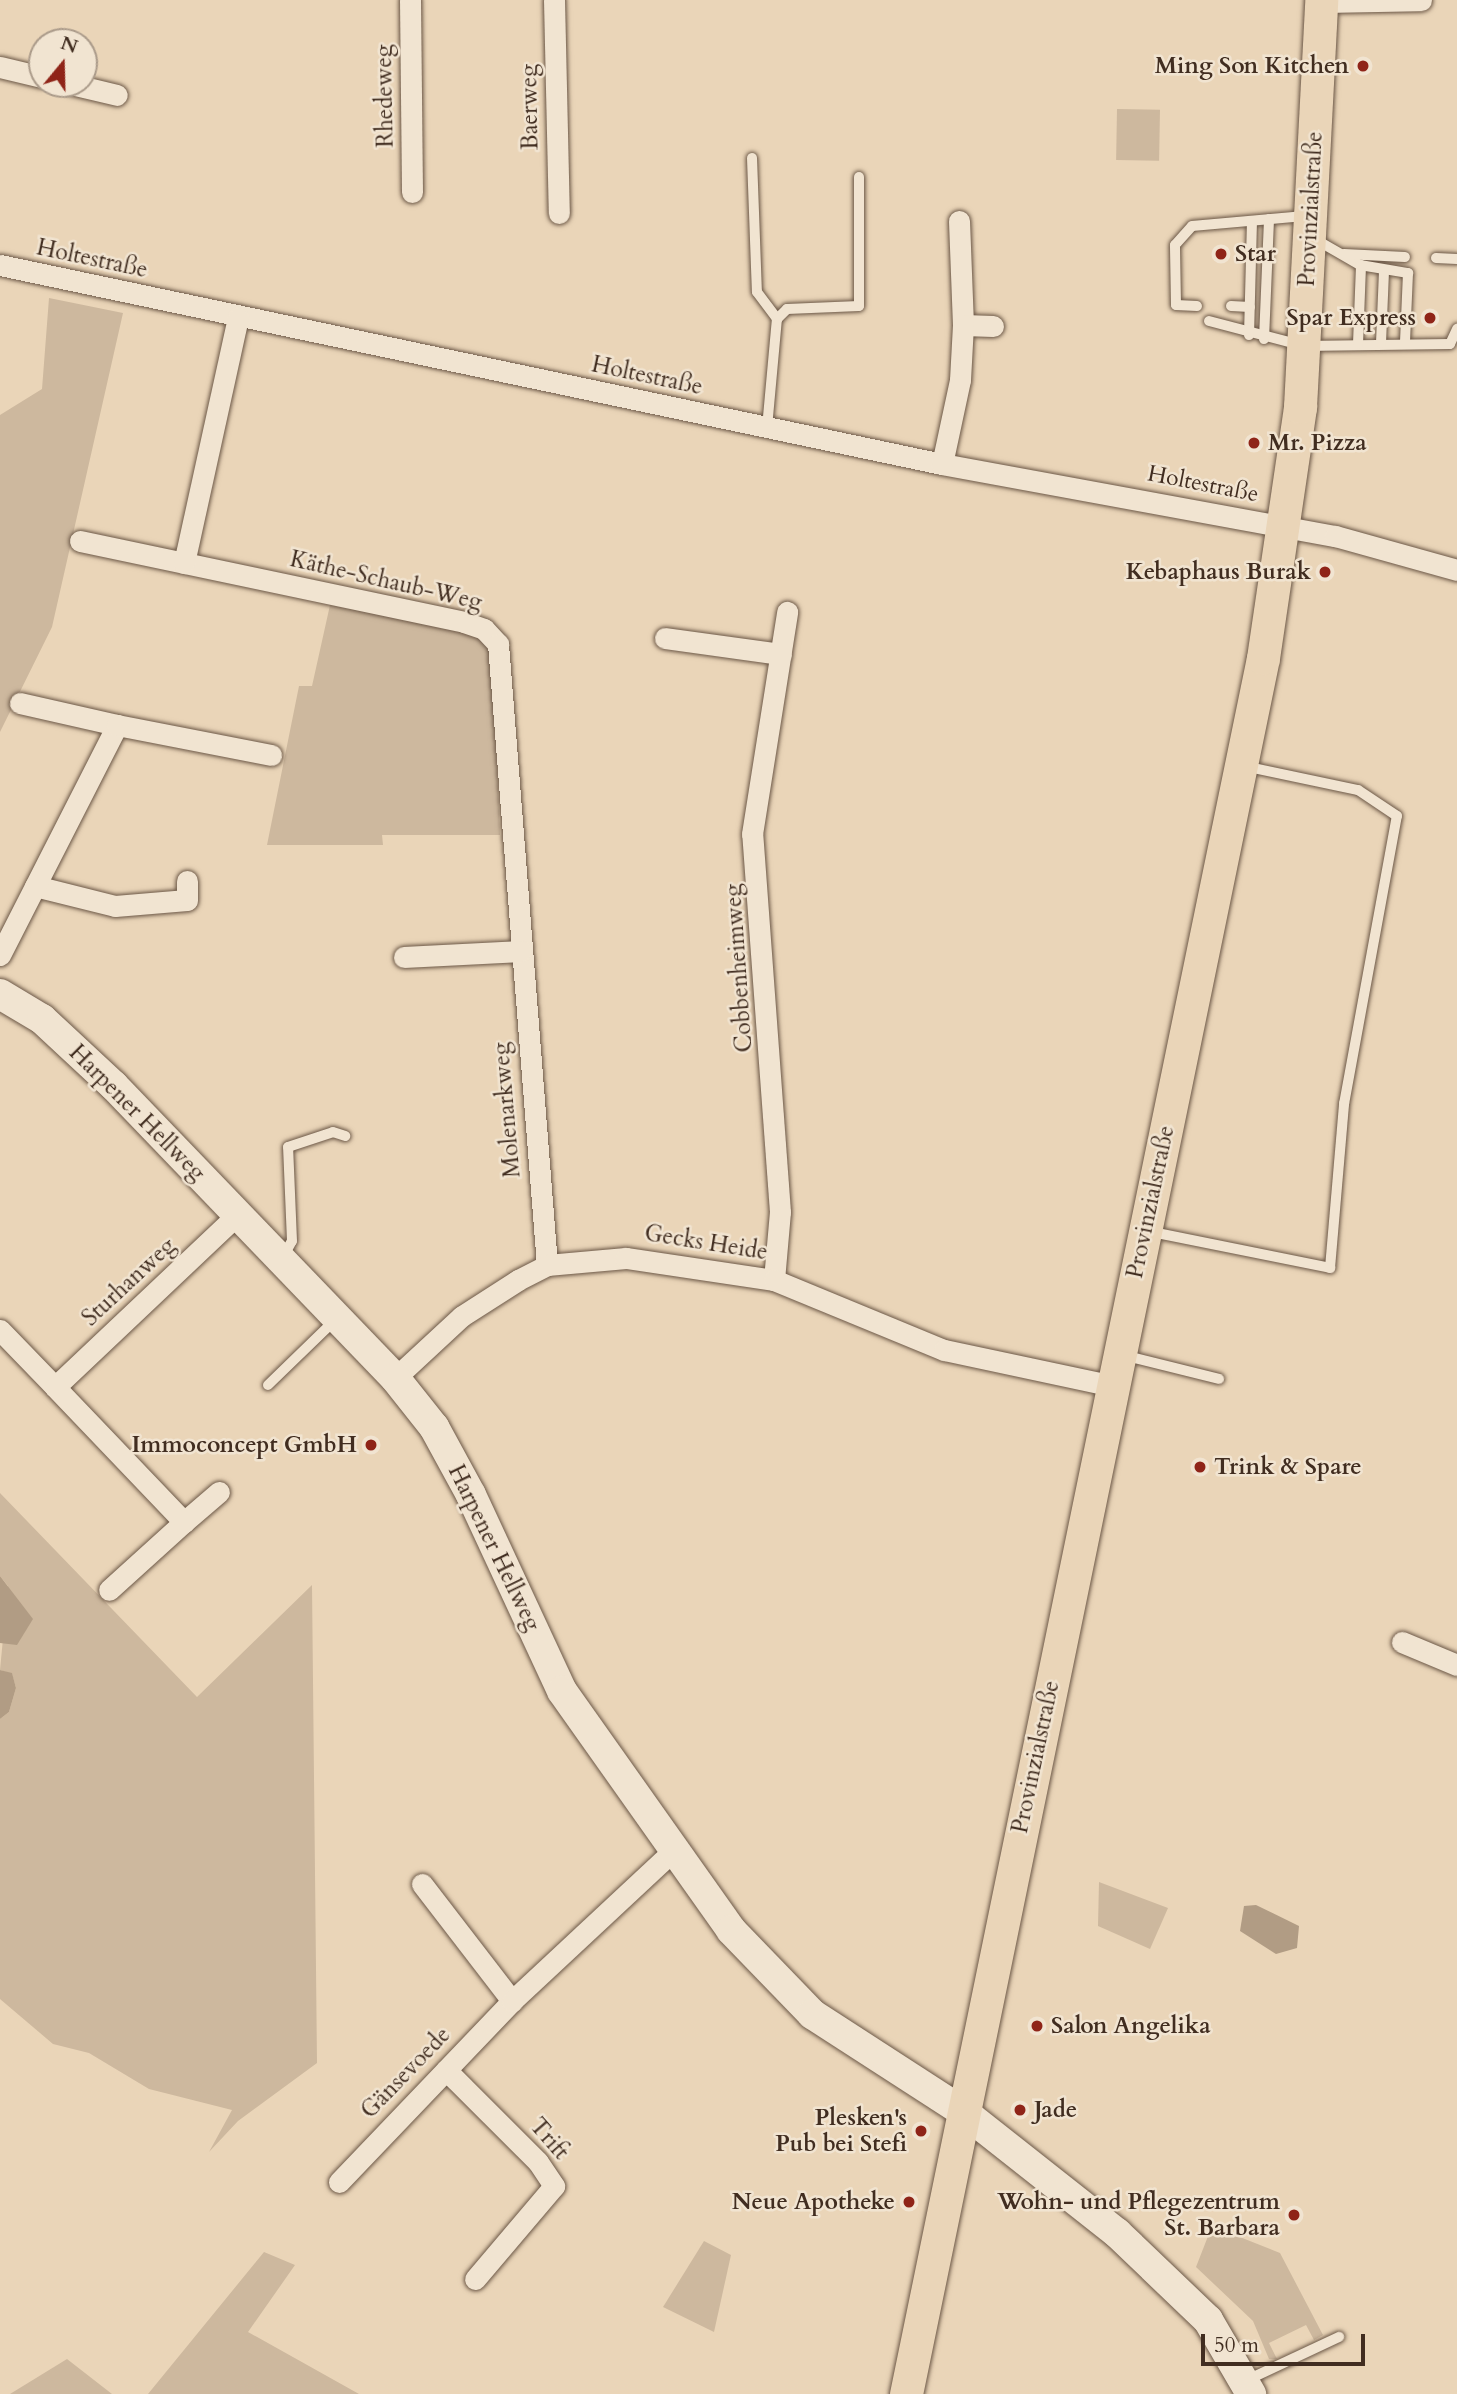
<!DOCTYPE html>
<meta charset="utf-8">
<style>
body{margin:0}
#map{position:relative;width:1457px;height:2394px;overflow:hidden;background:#ead5b8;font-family:Cardo,serif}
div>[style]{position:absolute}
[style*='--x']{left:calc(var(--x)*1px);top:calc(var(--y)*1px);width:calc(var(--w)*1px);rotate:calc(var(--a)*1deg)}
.green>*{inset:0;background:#cdb89e;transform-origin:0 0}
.water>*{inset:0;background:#b19c84}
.roads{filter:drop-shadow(0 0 2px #6b5746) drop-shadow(0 0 2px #6b5746)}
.lane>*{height:10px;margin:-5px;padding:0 5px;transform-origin:5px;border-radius:5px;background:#f1e4d1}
.street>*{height:21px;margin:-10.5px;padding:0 10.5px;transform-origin:10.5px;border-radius:10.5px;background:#f1e4d1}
.secondary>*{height:30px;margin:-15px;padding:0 15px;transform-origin:15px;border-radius:15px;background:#f1e4d1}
.primary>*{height:33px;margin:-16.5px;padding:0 16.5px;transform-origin:16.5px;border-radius:16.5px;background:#ead5b8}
.dots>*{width:19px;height:19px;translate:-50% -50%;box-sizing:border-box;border:4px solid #f1e4d1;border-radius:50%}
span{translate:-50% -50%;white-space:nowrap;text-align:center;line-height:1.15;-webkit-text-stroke:5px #f1e4d1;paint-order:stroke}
.poi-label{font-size:23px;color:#412d20;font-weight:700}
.right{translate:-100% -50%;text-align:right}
.left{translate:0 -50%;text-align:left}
.street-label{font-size:23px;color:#412d20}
.north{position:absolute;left:28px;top:28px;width:70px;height:70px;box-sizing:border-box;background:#f1e4d1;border:2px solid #ab9b8a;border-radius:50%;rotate:19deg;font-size:19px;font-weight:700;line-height:28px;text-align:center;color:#412d20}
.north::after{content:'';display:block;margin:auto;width:24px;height:32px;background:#8f2418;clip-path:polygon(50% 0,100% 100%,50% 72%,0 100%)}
.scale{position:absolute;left:1201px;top:2334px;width:164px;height:32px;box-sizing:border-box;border:4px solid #412d20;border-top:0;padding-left:9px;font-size:21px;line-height:24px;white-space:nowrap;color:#412d20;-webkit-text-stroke:5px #f1e4d1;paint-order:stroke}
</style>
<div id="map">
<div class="green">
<div style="left:1117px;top:109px;width:43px;height:51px;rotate:1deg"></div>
<div style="clip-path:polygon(49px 298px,123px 313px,52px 627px,0 732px,0 415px,42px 389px)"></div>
<div style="clip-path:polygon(330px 605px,480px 635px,492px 649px,500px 835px,382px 835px,383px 845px,267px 845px,299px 686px,312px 686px)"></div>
<div style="clip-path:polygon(0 1493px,197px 1697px,312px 1585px,317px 2063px,238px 2121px,209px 2152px,232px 2110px,149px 2089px,89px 2053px,53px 2044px,0 1999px,0 1719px,9px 1712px,16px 1688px,12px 1674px,0 1670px,8px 1586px,0 1576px)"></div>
<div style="clip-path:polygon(1099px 1882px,1168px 1908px,1150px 1949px,1098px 1926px)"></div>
<div style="clip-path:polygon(1212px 2226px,1280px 2253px,1323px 2335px,1314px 2340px,1306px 2325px,1269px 2343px,1277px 2359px,1269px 2359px,1253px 2321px,1196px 2267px)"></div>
<div style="clip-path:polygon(704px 2241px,731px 2255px,714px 2332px,663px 2307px)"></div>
<div style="clip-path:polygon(264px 2252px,295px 2265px,248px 2332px,359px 2394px,148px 2394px)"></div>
<div style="clip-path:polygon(67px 2359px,112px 2394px,10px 2394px)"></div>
</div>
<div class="water">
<div style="clip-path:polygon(0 1576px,33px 1619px,17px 1645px,0 1643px)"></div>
<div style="clip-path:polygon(0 1670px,12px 1673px,16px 1688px,9px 1712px,0 1719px)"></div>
<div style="clip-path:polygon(1256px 1905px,1299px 1926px,1297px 1948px,1276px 1954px,1240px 1931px,1244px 1906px)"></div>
</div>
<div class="roads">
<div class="lane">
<div style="--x:752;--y:158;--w:134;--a:87.9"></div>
<div style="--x:757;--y:292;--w:34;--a:53"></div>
<div style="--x:1313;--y:238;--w:54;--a:29.9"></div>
<div style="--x:1360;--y:265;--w:49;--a:9.5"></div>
<div style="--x:1408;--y:273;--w:69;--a:92.5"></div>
<div style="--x:1344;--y:254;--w:61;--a:2.8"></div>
<div style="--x:1436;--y:258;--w:21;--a:3"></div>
<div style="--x:1197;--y:306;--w:21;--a:-177"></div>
<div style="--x:1176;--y:305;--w:60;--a:-91"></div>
<div style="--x:1175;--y:245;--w:25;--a:-48"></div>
<div style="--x:1192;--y:226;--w:113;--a:-5.1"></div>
<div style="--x:1231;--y:306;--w:19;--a:3"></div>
<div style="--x:1209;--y:321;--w:98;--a:14.7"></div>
<div style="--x:1304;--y:346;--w:146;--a:-0.8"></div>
<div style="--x:1450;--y:344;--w:17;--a:-65"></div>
<div style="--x:1249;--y:335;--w:114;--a:-88.5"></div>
<div style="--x:1264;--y:339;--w:120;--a:-87.6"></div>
<div style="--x:1381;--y:343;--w:72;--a:-87.6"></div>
<div style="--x:1358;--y:344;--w:79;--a:-87.8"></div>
<div style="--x:767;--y:428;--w:109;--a:-84.8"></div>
<div style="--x:777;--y:319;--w:14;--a:-45"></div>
<div style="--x:787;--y:309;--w:72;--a:-2.4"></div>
<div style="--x:859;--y:306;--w:129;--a:-90"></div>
<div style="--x:1147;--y:1231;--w:187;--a:11.4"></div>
<div style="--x:1330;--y:1268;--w:165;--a:-85.1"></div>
<div style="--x:1344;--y:1104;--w:293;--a:-79.6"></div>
<div style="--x:1397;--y:816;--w:47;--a:-146.3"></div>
<div style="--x:1358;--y:790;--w:116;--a:-168.1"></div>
<div style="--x:283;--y:1257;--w:18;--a:-61"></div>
<div style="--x:292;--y:1241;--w:94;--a:-92.4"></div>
<div style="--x:288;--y:1147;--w:47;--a:-18.4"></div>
<div style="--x:333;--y:1132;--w:13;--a:18"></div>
<div style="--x:1123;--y:1355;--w:99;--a:14"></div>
<div style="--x:268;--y:1385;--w:95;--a:-44.1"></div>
<div style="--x:1245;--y:2381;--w:104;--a:-25.1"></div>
</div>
<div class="street">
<div style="--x:410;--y:0;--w:192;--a:89.4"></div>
<div style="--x:554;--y:0;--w:213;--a:88.7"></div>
<div style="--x:1321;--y:2;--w:100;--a:-1.1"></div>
<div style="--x:0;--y:67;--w:43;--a:13.4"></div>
<div style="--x:71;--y:84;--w:47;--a:13.4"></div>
<div style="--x:959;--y:221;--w:104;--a:87.8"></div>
<div style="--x:963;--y:325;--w:30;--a:2"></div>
<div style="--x:0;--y:265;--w:963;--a:11.93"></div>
<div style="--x:942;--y:464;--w:400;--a:10.4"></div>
<div style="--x:1335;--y:536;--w:127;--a:15.6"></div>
<div style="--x:942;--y:464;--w:86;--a:-77.9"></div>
<div style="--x:960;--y:380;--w:55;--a:-86.9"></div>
<div style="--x:80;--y:541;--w:392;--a:11.9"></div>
<div style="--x:464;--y:622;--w:21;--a:19"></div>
<div style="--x:484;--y:629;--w:21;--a:47"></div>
<div style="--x:498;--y:644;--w:623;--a:85.49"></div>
<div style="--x:184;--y:563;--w:251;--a:-77.6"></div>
<div style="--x:665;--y:638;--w:117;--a:7.9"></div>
<div style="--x:20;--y:703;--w:99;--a:12.8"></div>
<div style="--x:35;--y:886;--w:82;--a:14"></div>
<div style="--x:115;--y:906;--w:72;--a:-4.8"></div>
<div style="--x:187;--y:900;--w:19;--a:-90"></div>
<div style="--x:0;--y:955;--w:258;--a:-63"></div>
<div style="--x:117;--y:725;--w:157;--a:11"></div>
<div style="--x:404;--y:957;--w:117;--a:-2.9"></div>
<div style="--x:774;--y:1280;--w:68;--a:-85"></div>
<div style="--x:780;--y:1212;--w:379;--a:-94.2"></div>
<div style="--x:752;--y:834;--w:225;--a:-81"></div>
<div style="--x:0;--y:1330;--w:79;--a:46"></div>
<div style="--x:55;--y:1387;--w:252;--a:-43.4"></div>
<div style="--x:395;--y:1378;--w:91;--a:-42.8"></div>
<div style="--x:462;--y:1316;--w:67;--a:-32.7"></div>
<div style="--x:518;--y:1280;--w:33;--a:-27"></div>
<div style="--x:547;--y:1265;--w:79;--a:-5.1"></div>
<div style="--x:626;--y:1258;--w:150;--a:8.5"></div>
<div style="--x:774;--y:1280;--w:184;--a:22.4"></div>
<div style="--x:944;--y:1350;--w:174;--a:12"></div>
<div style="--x:55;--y:1387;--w:187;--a:46.3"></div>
<div style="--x:184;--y:1522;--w:101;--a:137.8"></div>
<div style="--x:184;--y:1522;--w:46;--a:-40.6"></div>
<div style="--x:1402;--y:1642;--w:60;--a:22.7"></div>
<div style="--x:422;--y:1884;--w:148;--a:52.4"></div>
<div style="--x:446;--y:2070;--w:130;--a:45"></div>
<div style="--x:538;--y:2162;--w:29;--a:56"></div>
<div style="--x:554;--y:2186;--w:122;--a:130.3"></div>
<div style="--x:339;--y:2182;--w:250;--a:-46.3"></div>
<div style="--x:512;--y:2001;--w:221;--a:-43"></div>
</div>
<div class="secondary">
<div style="--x:0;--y:994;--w:49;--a:30.8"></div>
<div style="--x:42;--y:1019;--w:98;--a:42.9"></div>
<div style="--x:114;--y:1086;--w:405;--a:46.1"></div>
<div style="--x:395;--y:1378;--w:63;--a:51.5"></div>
<div style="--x:434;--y:1427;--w:77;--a:61.4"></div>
<div style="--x:471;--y:1495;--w:216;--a:65.1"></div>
<div style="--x:562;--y:1691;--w:293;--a:54.7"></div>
<div style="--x:731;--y:1930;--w:117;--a:46"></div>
<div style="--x:812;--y:2014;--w:182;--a:32.9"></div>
<div style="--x:965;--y:2113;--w:194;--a:38.3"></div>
<div style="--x:1117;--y:2233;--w:126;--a:43.7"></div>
<div style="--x:1208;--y:2320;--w:86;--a:59.8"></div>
</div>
<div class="primary">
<div style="--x:906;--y:2394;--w:1772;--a:-78.38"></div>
<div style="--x:1263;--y:658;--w:254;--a:-81.6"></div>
<div style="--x:1300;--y:407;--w:408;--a:-87"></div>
</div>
</div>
<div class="dots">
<div style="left:1363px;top:66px;background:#8f2418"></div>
<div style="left:1221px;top:254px;background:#8f2418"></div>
<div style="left:1430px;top:318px;background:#8f2418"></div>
<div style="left:1254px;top:443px;background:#8f2418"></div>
<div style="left:1325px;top:572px;background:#8f2418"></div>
<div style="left:371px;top:1445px;background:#8f2418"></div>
<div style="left:1200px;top:1467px;background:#8f2418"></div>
<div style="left:1037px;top:2026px;background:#8f2418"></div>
<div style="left:1020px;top:2110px;background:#8f2418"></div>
<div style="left:921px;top:2131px;background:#8f2418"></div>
<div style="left:909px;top:2202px;background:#8f2418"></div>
<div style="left:1294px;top:2215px;background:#8f2418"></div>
</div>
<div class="poi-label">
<span class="right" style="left:1349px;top:66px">Ming Son Kitchen</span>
<span class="left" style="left:1235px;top:254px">Star</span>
<span class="right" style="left:1416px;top:318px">Spar Express</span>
<span class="left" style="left:1268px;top:443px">Mr. Pizza</span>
<span class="right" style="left:1311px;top:572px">Kebaphaus Burak</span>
<span class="right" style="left:357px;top:1445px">Immoconcept GmbH</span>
<span class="left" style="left:1214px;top:1467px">Trink &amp; Spare</span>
<span class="left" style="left:1051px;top:2026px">Salon Angelika</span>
<span class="left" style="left:1034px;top:2110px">Jade</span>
<span class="right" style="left:907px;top:2131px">Plesken's<br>Pub bei Stefi</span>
<span class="right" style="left:895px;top:2202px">Neue Apotheke</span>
<span class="right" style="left:1280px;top:2215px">Wohn- und Pflegezentrum<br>St. Barbara</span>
</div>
<div class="street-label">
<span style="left:385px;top:96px;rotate:-91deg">Rhedeweg</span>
<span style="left:530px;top:107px;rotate:-91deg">Baerweg</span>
<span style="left:1311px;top:209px;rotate:-87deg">Provinzialstraße</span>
<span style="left:92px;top:259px;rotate:12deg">Holtestraße</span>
<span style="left:647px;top:376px;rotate:12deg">Holtestraße</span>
<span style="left:1203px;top:484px;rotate:11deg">Holtestraße</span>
<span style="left:386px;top:581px;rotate:13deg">Käthe-Schaub-Weg</span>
<span style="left:739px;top:968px;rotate:-94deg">Cobbenheimweg</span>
<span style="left:507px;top:1110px;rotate:-95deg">Molenarkweg</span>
<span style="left:137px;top:1113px;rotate:45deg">Harpener Hellweg</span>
<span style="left:1151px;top:1202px;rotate:-78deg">Provinzialstraße</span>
<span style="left:706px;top:1243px;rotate:9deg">Gecks Heide</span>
<span style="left:129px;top:1282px;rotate:-43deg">Sturhanweg</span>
<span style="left:494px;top:1548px;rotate:64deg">Harpener Hellweg</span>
<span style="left:1036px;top:1757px;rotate:-78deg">Provinzialstraße</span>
<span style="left:406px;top:2073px;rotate:-46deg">Gänsevoede</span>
<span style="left:549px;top:2139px;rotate:49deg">Trift</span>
</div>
<div class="north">N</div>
<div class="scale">50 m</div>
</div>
